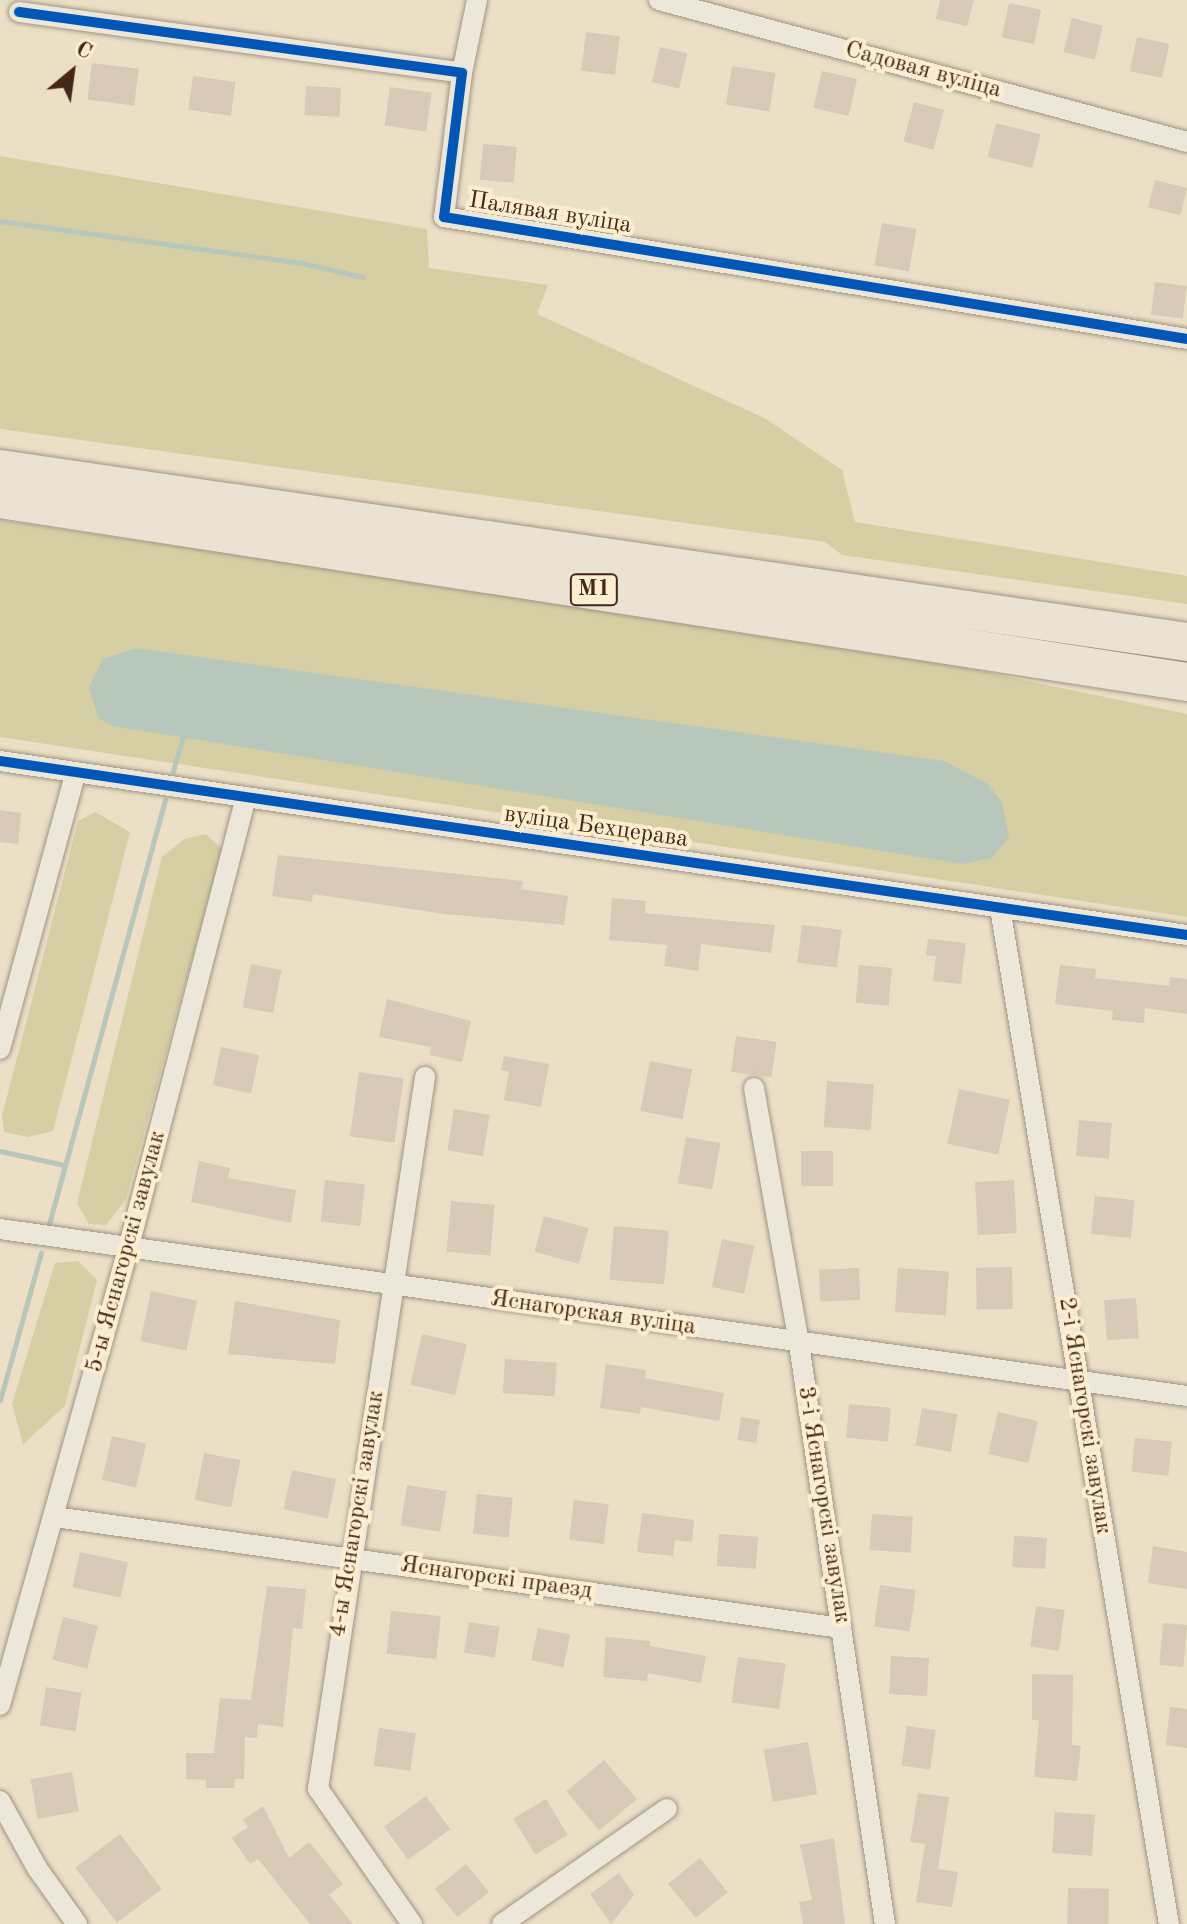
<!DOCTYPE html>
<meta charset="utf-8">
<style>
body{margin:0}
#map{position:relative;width:1187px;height:1924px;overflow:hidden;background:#ebdfc5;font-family:"Old Standard TT",serif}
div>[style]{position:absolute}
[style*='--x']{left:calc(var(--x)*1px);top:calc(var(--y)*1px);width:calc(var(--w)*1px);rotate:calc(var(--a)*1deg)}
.green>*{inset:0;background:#d6cfa3}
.water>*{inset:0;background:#b8c7bb}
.stream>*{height:5px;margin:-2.5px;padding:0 2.5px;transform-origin:2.5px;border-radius:2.5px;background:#b8c7bb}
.building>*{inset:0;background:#d9c9b7;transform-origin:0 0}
.roads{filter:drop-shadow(0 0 2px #a09585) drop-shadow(0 0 2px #a09585)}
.street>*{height:20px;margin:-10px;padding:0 10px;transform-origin:10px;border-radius:10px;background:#ede7da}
.highway>*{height:38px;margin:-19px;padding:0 19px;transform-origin:19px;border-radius:19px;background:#eae3d4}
.cycleway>*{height:10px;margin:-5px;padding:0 5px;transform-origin:5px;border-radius:5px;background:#0057b8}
span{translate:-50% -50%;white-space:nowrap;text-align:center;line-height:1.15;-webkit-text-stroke:8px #fceecf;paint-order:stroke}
.shield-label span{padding:2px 6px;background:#fceecf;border:2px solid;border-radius:6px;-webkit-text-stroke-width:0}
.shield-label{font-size:22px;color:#44261a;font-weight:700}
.street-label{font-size:24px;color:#44261a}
.north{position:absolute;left:32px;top:32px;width:80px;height:80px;-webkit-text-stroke:6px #fceecf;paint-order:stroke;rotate:29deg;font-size:22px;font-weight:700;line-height:32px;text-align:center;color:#44261a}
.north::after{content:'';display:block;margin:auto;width:28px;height:36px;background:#44261a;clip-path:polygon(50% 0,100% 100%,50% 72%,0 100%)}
</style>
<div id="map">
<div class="green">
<div style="clip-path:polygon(0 156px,427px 229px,429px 268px,548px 285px,537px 314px,766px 419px,842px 470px,855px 522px,1187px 576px,1187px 604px,842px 555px,825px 542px,0 429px)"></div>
<div style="clip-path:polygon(0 520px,860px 646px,1187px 714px,1187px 917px,0 737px)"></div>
<div style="clip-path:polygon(95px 812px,130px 832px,53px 1131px,28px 1137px,4px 1132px,2px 1116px,78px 821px)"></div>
<div style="clip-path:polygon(206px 834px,222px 849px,126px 1199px,106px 1225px,89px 1224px,77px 1203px,162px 857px,184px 839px)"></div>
<div style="clip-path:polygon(78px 1261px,97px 1280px,65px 1406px,23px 1444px,12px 1404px,55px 1263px)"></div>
</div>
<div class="water">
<div style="clip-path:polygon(136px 648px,944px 761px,988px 784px,1002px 802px,1009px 837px,992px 858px,962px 864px,113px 726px,98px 718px,89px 687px,103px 659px)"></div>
</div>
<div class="stream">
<div style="--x:0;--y:221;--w:305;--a:7.9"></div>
<div style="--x:302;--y:263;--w:62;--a:13.1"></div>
<div style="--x:173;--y:771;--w:35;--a:-74"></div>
<div style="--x:0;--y:1151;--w:66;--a:12.2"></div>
<div style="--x:49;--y:1224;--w:440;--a:-74.7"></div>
<div style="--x:0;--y:1400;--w:153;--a:-74.4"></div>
</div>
<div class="building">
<div style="clip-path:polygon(940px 0,974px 0,967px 26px,936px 19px)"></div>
<div style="left:1009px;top:3px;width:33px;height:35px;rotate:12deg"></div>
<div style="left:1072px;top:18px;width:32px;height:35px;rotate:14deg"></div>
<div style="left:586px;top:32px;width:34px;height:39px;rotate:7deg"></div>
<div style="left:1137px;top:37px;width:33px;height:35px;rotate:12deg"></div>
<div style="left:660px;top:47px;width:28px;height:36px;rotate:13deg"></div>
<div style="left:92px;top:63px;width:47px;height:37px;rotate:7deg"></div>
<div style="left:732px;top:66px;width:44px;height:39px;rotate:9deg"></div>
<div style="left:822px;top:71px;width:36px;height:38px;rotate:13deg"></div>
<div style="left:193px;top:76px;width:43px;height:34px;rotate:8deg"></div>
<div style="left:306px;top:86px;width:35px;height:29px;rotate:3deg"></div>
<div style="left:390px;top:87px;width:42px;height:39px;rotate:8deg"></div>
<div style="left:914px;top:102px;width:31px;height:41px;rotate:15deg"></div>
<div style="left:996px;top:123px;width:46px;height:35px;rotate:14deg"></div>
<div style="left:483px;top:144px;width:34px;height:36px;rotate:5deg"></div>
<div style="left:1155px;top:180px;width:33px;height:28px;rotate:14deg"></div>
<div style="left:882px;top:223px;width:35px;height:43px;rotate:10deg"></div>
<div style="left:1155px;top:282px;width:32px;height:33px;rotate:7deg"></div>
<div style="clip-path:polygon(0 810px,21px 813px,18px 844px,0 842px)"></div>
<div style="clip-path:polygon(278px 855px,523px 881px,522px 889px,568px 896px,564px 925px,444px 914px,313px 894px,312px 902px,272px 896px)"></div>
<div style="clip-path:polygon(612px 898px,646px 901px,645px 913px,775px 925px,771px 953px,701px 944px,698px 971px,664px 966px,667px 945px,609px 940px)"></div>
<div style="left:802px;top:925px;width:40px;height:38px;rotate:7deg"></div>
<div style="clip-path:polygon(928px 939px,966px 943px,961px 984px,933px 981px,936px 956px,926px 955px)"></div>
<div style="left:251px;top:964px;width:31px;height:44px;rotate:11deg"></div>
<div style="left:859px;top:965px;width:33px;height:38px;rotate:5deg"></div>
<div style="clip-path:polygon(1060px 965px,1096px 969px,1095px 978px,1169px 986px,1170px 977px,1187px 979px,1187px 1014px,1145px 1008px,1144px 1023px,1112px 1020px,1113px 1011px,1055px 1004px)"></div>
<div style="clip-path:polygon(387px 999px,471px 1021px,462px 1062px,430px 1055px,431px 1047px,379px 1037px)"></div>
<div style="left:736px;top:1036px;width:41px;height:36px;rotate:8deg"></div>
<div style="left:221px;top:1047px;width:39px;height:39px;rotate:12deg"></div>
<div style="clip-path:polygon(504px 1056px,549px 1064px,541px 1107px,504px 1100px,509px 1072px,501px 1070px)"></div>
<div style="left:650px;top:1061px;width:43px;height:51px;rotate:11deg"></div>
<div style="left:359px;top:1072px;width:45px;height:65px;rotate:8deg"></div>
<div style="left:827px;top:1081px;width:47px;height:46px;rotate:4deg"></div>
<div style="left:959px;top:1089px;width:52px;height:56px;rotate:12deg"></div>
<div style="left:454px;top:1109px;width:36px;height:42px;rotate:9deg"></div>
<div style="left:1079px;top:1120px;width:33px;height:36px;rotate:5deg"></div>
<div style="left:686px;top:1137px;width:35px;height:47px;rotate:10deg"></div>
<div style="left:801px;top:1151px;width:32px;height:35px"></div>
<div style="clip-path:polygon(199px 1161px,230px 1168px,228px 1178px,296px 1190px,291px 1223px,191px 1202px)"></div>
<div style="left:325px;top:1180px;width:40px;height:42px;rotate:6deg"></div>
<div style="left:1014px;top:1180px;width:53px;height:39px;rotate:87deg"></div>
<div style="left:1095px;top:1196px;width:40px;height:38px;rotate:6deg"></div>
<div style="left:451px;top:1201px;width:44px;height:51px;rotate:5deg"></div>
<div style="left:544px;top:1216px;width:46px;height:37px;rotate:15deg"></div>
<div style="left:614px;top:1226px;width:55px;height:54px;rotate:5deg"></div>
<div style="left:722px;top:1239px;width:33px;height:49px;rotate:12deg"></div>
<div style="left:1012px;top:1267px;width:42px;height:36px;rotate:89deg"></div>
<div style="left:859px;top:1268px;width:32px;height:40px;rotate:88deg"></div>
<div style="left:898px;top:1268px;width:51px;height:44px;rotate:4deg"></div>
<div style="left:151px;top:1291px;width:47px;height:51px;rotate:12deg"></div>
<div style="left:1136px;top:1298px;width:40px;height:32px;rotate:86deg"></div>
<div style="clip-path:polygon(235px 1301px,340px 1320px,335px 1364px,228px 1354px)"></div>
<div style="left:422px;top:1334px;width:46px;height:52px;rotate:13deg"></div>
<div style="left:505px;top:1359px;width:52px;height:34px;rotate:4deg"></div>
<div style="clip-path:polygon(606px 1364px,646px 1370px,645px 1378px,724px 1393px,719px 1421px,641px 1407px,640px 1414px,600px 1408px)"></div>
<div style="left:849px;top:1404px;width:42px;height:34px;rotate:5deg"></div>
<div style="left:922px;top:1408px;width:36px;height:38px;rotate:10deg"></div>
<div style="left:998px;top:1412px;width:41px;height:43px;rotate:13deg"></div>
<div style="left:741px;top:1417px;width:19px;height:23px;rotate:9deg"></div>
<div style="left:112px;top:1436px;width:35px;height:45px;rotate:13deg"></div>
<div style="left:1135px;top:1438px;width:37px;height:34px;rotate:6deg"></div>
<div style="left:204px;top:1453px;width:37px;height:48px;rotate:11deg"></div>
<div style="left:292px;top:1470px;width:45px;height:40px;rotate:12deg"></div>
<div style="left:407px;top:1485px;width:40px;height:41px;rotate:9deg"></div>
<div style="left:477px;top:1494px;width:36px;height:40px;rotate:6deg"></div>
<div style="left:574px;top:1500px;width:35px;height:40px;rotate:7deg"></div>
<div style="clip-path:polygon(642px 1513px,694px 1520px,692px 1542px,675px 1540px,673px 1556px,637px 1552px)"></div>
<div style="left:872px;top:1514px;width:41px;height:36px;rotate:4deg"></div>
<div style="left:719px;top:1534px;width:39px;height:32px;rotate:4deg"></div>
<div style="left:1014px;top:1536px;width:33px;height:31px;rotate:3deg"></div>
<div style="clip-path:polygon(1153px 1546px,1187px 1552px,1187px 1589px,1148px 1583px)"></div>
<div style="left:80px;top:1552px;width:49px;height:36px;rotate:12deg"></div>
<div style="left:880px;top:1585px;width:36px;height:42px;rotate:8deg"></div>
<div style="clip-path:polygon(267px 1586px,306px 1589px,302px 1629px,293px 1628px,283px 1727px,258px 1724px,257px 1738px,245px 1737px,244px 1779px,235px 1779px,234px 1788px,206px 1788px,206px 1780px,186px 1779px,186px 1753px,214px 1753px,220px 1698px,251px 1700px)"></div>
<div style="left:1036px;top:1606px;width:29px;height:41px;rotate:8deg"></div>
<div style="left:391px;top:1611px;width:50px;height:43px;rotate:6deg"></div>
<div style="left:63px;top:1617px;width:36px;height:44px;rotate:14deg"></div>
<div style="left:469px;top:1622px;width:31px;height:31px;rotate:9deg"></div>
<div style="left:1163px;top:1623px;width:24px;height:42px;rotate:5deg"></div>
<div style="left:538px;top:1628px;width:33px;height:33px;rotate:12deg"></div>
<div style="clip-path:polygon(606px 1637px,650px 1641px,650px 1646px,706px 1656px,701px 1683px,648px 1673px,647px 1681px,603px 1677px)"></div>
<div style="left:891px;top:1656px;width:38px;height:38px;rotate:3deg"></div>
<div style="left:738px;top:1657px;width:48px;height:46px;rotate:8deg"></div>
<div style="clip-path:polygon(1032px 1674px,1073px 1675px,1072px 1745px,1081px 1746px,1077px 1781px,1034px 1777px,1039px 1720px,1032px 1720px)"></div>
<div style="left:46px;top:1687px;width:36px;height:39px;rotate:9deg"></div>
<div style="clip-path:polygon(1170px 1707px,1187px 1709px,1187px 1748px,1166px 1745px)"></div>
<div style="left:907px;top:1726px;width:29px;height:40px;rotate:8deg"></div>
<div style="left:379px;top:1728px;width:37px;height:38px;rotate:8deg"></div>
<div style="left:808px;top:1742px;width:53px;height:45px;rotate:80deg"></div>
<div style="left:604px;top:1760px;width:51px;height:49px;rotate:50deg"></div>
<div style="left:72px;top:1772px;width:40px;height:42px;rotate:80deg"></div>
<div style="clip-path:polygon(918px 1793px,949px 1797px,938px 1869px,958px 1872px,952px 1907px,916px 1902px,925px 1844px,910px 1842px)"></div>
<div style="left:426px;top:1796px;width:41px;height:52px;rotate:54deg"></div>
<div style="left:546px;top:1799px;width:42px;height:38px;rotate:59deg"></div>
<div style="clip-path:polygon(263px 1806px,289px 1858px,309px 1842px,343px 1884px,329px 1895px,353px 1924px,310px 1924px,258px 1859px,250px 1864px,232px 1838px,248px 1827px,243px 1820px)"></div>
<div style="left:1055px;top:1812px;width:40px;height:41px;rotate:4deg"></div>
<div style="left:120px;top:1834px;width:69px;height:56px;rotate:53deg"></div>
<div style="clip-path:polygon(834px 1838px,845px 1924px,803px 1924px,799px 1902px,812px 1900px,800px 1845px)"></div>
<div style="left:700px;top:1858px;width:44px;height:41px;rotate:51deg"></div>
<div style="left:466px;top:1864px;width:36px;height:40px;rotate:51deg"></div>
<div style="clip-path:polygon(619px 1873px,634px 1895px,611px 1924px,590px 1894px)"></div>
<div style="left:1068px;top:1888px;width:41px;height:36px;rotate:1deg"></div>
</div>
<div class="roads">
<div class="street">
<div style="--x:659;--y:0;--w:547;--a:15.05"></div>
<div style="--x:19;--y:12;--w:447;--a:7.8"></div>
<div style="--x:462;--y:73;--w:145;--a:97.1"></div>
<div style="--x:444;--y:217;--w:753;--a:9.32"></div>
<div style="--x:462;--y:73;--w:75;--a:-78.4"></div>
<div style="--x:0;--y:761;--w:1200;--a:8.34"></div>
<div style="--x:1000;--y:908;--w:1030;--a:80.56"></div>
<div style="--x:0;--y:1049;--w:287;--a:-74.7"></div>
<div style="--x:754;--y:1088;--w:260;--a:80"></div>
<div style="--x:799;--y:1344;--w:586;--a:81.57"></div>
<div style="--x:0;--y:1229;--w:1199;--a:8.01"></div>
<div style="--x:55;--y:1517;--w:794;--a:8.04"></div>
<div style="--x:0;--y:1705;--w:473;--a:-74.3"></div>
<div style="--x:128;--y:1250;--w:468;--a:-75.4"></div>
<div style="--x:0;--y:1801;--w:77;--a:61.1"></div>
<div style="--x:37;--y:1868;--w:69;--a:54.5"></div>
<div style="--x:412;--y:1924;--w:165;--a:-124.8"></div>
<div style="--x:318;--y:1789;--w:720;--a:-81.45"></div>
<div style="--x:502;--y:1924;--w:201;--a:-34.9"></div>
</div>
<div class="highway">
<div style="--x:0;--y:469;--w:1200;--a:8.29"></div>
<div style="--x:0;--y:499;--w:1201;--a:8.76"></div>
</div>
</div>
<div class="cycleway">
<div style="--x:19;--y:12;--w:447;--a:7.8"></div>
<div style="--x:462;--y:73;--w:145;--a:97.1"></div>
<div style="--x:444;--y:217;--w:753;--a:9.32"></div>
<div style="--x:0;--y:761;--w:1200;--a:8.34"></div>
</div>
<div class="shield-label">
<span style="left:594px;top:590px">М1</span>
</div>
<div class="street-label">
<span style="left:923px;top:71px;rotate:15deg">Садовая вуліца</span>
<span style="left:550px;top:214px;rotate:9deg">Палявая вуліца</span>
<span style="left:596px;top:828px;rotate:8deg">вуліца Бехцерава</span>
<span style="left:127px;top:1252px;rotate:-75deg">5-ы Яснагорскі завулак</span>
<span style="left:593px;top:1314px;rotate:8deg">Яснагорская вуліца</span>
<span style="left:1084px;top:1416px;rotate:81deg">2-і Яснагорскі завулак</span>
<span style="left:823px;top:1505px;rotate:81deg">3-і Яснагорскі завулак</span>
<span style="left:358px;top:1514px;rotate:-81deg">4-ы Яснагорскі завулак</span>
<span style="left:496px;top:1579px;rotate:8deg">Яснагорскі праезд</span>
</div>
<div class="north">С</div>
</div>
